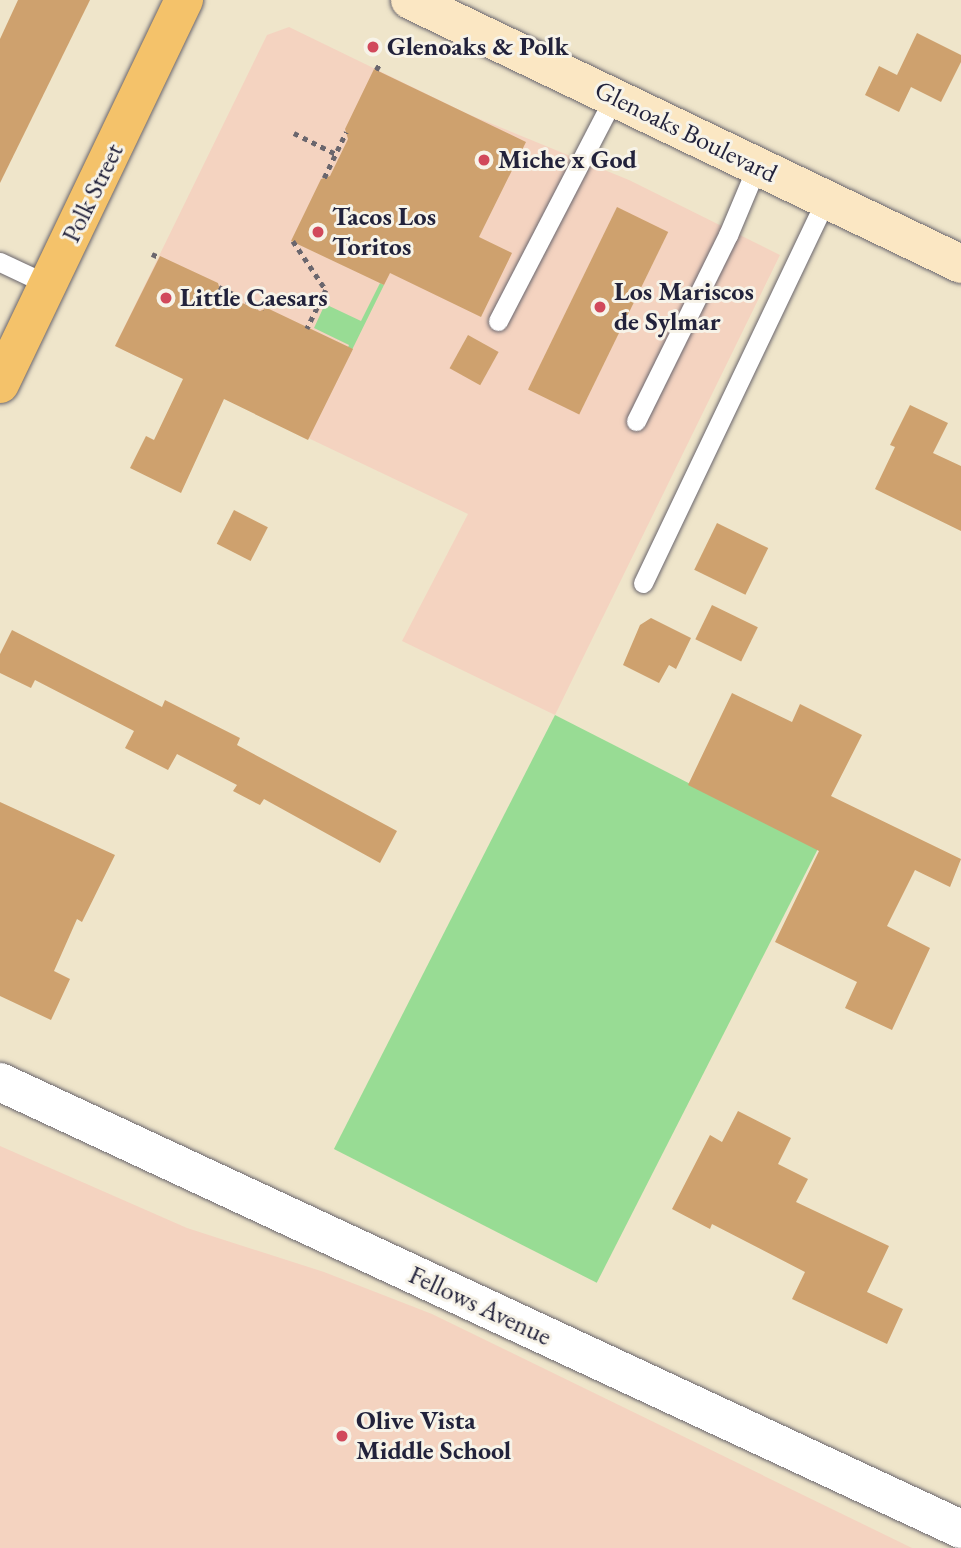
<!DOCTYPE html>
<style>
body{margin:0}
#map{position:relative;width:961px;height:1548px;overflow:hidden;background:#efe5ca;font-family:"EB Garamond",serif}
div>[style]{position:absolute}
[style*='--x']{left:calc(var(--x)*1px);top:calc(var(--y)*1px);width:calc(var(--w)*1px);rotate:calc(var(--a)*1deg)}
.built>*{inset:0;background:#f4d3c0}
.green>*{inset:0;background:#98dc94;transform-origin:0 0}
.building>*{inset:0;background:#cea16e;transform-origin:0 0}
.path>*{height:4.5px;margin-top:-2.25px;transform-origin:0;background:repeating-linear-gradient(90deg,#6a666d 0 5px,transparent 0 10px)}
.roads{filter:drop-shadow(0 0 2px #6a666d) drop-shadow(0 0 2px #6a666d)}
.lane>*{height:19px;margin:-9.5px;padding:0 9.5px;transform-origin:9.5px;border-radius:9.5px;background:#fff}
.street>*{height:38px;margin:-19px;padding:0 19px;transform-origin:19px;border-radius:19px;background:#fff}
.secondary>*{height:38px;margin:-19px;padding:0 19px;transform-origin:19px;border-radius:19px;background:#fbe7c3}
.primary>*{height:38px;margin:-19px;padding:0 19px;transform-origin:19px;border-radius:19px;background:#f4c26a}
.dots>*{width:19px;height:19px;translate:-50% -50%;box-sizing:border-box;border:4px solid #f7f3e8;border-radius:50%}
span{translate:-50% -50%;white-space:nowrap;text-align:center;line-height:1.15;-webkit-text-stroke:6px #f7f3e8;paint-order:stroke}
.poi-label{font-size:26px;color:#22223b;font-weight:700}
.left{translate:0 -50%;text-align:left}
.street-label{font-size:26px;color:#22223b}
</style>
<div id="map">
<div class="built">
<div style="clip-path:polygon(289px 27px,468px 114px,629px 180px,780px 255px,555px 715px,402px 641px,468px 514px,115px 346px,267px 35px)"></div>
<div style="clip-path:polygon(0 1146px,187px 1228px,324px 1272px,432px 1314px,912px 1548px,0 1548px)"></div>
</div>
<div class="green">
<div style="clip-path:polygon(380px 283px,384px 285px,349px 356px,345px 354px,349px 345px,314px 328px,325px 304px,361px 321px)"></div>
<div style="left:555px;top:715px;width:295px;height:487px;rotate:27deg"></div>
</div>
<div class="building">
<div style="clip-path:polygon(18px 0,90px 0,0 183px,0 39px)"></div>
<div style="clip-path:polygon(917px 33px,961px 55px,961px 62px,941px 102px,911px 87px,899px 112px,865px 95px,879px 66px,897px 75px)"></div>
<div style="clip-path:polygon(374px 69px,526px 142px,479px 237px,512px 253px,481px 317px,390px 273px,384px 285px,291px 241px,321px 179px,330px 176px,348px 139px,345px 129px)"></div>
<div style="left:617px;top:207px;width:57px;height:203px;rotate:26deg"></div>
<div style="clip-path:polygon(160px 256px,218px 283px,221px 293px,260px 311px,267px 308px,353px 349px,308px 440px,224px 399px,181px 493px,130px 468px,146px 436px,154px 440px,183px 379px,115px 346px)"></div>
<div style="left:468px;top:335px;width:35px;height:38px;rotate:29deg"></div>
<div style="clip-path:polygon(910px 405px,948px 423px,933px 453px,961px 466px,961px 531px,875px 489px,895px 447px,890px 445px)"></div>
<div style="left:234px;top:510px;width:38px;height:38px;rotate:27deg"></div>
<div style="left:717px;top:523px;width:57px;height:52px;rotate:26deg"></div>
<div style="left:712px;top:605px;width:51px;height:38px;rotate:26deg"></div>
<div style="clip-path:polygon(651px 618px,691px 638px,676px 669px,669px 665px,659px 683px,623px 665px,640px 625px)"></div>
<div style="clip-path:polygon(12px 630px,162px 707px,165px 700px,240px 738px,237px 745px,397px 831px,380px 863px,264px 799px,260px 805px,233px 791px,237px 785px,177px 754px,168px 770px,125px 748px,134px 731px,35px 680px,31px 688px,0 673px,0 654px)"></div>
<div style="clip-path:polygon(732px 693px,792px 722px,800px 704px,862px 735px,831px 796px,961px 859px,950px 887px,915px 870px,887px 926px,930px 948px,892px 1030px,845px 1008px,857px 982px,775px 942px,819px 851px,688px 785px)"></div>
<div style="clip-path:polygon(0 802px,115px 855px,82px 922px,77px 919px,54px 971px,70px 979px,51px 1020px,0 996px)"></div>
<div style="clip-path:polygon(738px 1111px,791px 1138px,778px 1164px,808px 1179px,796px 1202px,889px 1246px,867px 1292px,903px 1309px,887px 1344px,792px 1299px,805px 1272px,712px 1224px,710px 1229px,672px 1209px,710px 1135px,722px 1142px)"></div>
</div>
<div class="path">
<div style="--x:376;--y:70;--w:8;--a:-60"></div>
<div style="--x:294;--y:133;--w:47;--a:26.6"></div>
<div style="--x:324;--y:178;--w:51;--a:-64.4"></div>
<div style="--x:293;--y:241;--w:59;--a:56"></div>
<div style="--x:326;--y:290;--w:43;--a:116"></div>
<div style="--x:152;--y:254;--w:8;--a:23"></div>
<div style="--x:219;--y:287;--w:50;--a:26.1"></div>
</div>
<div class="roads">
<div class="lane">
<div style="--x:0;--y:262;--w:52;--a:25.1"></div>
<div style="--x:498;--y:321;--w:252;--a:-62.6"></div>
<div style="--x:636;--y:421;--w:208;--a:-63.7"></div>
<div style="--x:728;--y:235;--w:75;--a:-67.2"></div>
<div style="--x:643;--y:583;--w:424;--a:-64.5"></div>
</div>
<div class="street">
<div style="--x:0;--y:1082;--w:1060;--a:24.95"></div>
</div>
<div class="secondary">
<div style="--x:410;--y:0;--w:611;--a:25.6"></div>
</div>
<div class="primary">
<div style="--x:0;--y:384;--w:426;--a:-64.4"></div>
</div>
</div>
<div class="dots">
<div style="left:373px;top:47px;background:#d1495b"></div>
<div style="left:484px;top:160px;background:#d1495b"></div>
<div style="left:318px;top:232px;background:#d1495b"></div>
<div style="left:166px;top:298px;background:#d1495b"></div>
<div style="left:600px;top:307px;background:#d1495b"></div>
<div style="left:342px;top:1436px;background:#d1495b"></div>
</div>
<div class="poi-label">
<span class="left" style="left:387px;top:47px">Glenoaks &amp; Polk</span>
<span class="left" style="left:498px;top:160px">Miche x God</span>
<span class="left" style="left:332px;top:232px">Tacos Los<br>Toritos</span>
<span class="left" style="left:614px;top:307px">Los Mariscos<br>de Sylmar</span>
<span class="left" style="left:180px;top:298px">Little Caesars</span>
<span class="left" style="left:356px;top:1436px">Olive Vista<br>Middle School</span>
</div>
<div class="street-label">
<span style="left:686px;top:132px;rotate:26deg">Glenoaks Boulevard</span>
<span style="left:93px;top:193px;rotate:-64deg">Polk Street</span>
<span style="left:480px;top:1306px;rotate:25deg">Fellows Avenue</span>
</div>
</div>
